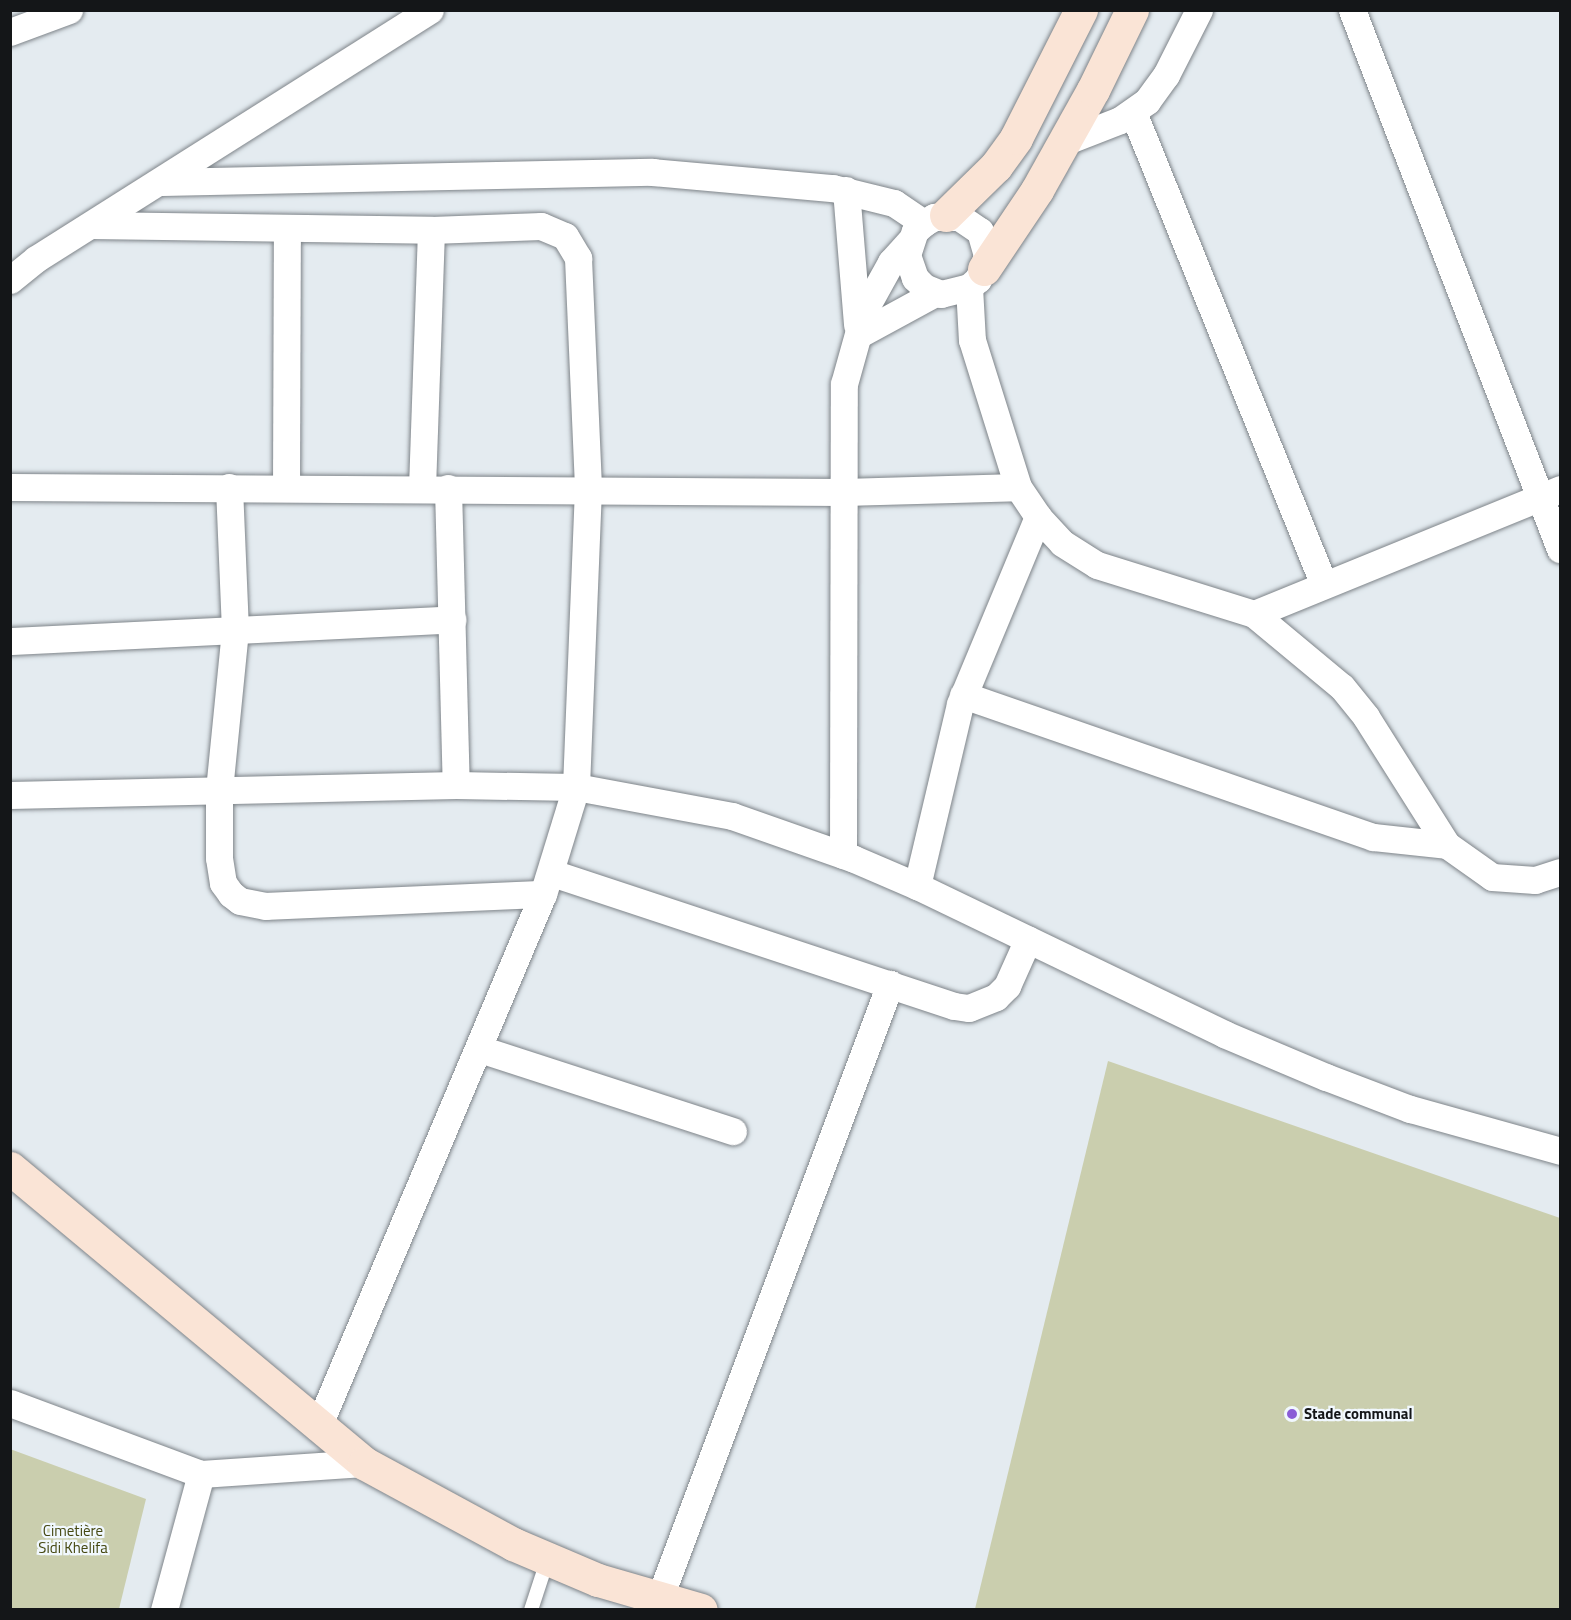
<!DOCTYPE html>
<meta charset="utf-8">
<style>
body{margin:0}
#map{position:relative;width:1571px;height:1620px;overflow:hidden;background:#e4ebf0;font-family:"Titillium Web",sans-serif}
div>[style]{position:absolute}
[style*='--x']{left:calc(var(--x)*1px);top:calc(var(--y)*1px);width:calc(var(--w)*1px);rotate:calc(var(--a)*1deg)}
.green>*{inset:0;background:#caceae}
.roads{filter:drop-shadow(0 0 2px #7e8489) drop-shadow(0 0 2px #7e8489)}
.lane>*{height:14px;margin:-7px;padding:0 7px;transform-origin:7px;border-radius:7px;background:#fff}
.street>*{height:27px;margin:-13.5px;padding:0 13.5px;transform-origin:13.5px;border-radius:13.5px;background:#fff}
.secondary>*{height:33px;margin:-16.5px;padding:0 16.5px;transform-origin:16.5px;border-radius:16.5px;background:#fae4d6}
.dots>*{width:16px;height:16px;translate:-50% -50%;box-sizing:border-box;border:3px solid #f1f8fe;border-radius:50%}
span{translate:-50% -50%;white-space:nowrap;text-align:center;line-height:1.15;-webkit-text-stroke:4.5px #f1f8fe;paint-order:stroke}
.poi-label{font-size:15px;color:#141618;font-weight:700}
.left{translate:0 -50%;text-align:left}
.park-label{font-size:15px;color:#454811}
.frame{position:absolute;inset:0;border:12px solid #141618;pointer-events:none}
</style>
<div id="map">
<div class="green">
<div style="clip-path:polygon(1108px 1061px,1560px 1218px,1560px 1609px,975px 1609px)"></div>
<div style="clip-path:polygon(10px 1449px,146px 1499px,119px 1609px,11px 1609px)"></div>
</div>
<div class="roads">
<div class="lane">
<div style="--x:531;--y:1610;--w:55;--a:-71.9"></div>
</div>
<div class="street">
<div style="--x:1352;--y:10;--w:578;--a:68.9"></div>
<div style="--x:10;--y:32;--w:63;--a:-20.4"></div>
<div style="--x:1133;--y:112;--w:510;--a:68.01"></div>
<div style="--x:1064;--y:142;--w:60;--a:-21.4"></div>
<div style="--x:1120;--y:120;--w:33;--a:-35"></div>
<div style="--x:1147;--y:101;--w:32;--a:-54"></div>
<div style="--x:1166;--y:75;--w:73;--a:-63.1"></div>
<div style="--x:162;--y:182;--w:490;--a:-1.2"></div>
<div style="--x:652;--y:172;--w:182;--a:5.1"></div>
<div style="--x:833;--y:188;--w:63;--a:13.8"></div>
<div style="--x:894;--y:203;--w:36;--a:34"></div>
<div style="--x:846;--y:190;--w:135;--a:85.3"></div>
<div style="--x:91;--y:225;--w:340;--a:0.8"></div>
<div style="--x:431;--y:230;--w:110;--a:-2.1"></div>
<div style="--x:541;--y:226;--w:26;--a:23"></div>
<div style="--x:565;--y:236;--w:26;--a:59"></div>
<div style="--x:578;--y:258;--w:230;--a:87.5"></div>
<div style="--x:588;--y:488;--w:299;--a:92.3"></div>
<div style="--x:576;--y:787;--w:112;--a:107.1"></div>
<div style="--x:543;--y:894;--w:579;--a:112.89"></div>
<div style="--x:10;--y:280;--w:33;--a:-39"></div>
<div style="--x:36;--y:259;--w:466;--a:-32.3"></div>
<div style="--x:969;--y:287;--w:29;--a:166"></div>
<div style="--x:941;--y:294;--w:18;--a:-158"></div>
<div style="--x:924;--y:287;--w:13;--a:-135"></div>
<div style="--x:915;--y:278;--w:24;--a:-109"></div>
<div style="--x:907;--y:255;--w:25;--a:-72"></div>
<div style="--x:915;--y:231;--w:12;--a:-42"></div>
<div style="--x:924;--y:223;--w:12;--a:-31"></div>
<div style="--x:934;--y:217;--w:25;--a:0"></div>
<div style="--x:959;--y:217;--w:25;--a:34"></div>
<div style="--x:980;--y:231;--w:26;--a:74"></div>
<div style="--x:987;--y:256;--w:25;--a:111"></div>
<div style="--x:978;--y:279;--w:12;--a:138"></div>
<div style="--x:969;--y:287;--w:53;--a:86.8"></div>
<div style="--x:972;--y:340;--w:154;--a:72.6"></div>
<div style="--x:1018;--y:487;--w:36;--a:56"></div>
<div style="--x:1038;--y:517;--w:35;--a:47"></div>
<div style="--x:1062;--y:543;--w:41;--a:32.2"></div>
<div style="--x:1097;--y:565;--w:164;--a:17.3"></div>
<div style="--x:1254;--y:614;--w:331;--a:-22.2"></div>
<div style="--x:858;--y:335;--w:88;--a:-28.6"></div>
<div style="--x:10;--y:487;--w:833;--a:0.34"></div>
<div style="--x:843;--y:492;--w:175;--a:-1.6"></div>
<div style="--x:229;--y:487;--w:143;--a:87.6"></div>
<div style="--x:235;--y:630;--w:162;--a:95.7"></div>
<div style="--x:219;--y:791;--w:67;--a:90"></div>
<div style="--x:219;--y:858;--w:25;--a:81"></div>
<div style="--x:223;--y:883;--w:14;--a:54"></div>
<div style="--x:231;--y:894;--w:11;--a:38"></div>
<div style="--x:240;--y:901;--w:26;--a:11"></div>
<div style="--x:266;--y:906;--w:277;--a:-2.5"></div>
<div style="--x:286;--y:487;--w:258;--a:-89.8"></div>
<div style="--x:422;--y:488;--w:258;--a:-88"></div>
<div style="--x:448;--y:488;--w:297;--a:88.5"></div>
<div style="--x:1254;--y:614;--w:114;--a:39.7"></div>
<div style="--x:1342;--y:687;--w:38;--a:51"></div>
<div style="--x:1366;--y:717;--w:151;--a:57.7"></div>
<div style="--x:1447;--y:845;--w:55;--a:35.4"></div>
<div style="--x:1492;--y:877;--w:43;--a:4"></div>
<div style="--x:1535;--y:880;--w:26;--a:-18"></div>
<div style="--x:10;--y:641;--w:443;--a:-2.8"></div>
<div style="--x:963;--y:695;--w:434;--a:19.1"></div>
<div style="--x:1373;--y:837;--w:74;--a:6.2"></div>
<div style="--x:10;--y:795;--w:446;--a:-1.3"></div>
<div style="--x:456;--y:785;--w:120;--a:1"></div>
<div style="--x:576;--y:787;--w:159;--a:10.5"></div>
<div style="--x:732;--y:816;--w:129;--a:19.4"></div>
<div style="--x:854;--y:859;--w:69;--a:23.2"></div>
<div style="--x:917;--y:886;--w:341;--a:25.7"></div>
<div style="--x:1224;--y:1034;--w:111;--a:22.9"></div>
<div style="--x:1326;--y:1077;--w:90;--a:20.9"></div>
<div style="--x:1410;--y:1109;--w:156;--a:15.6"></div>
<div style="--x:843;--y:855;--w:471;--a:-89.9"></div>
<div style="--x:844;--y:384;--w:78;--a:-74.4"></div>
<div style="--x:865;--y:309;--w:54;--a:-61"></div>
<div style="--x:891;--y:262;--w:27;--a:-48"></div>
<div style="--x:552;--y:873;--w:423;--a:18.3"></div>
<div style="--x:954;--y:1006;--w:15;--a:8"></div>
<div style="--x:969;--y:1008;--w:29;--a:-22"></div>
<div style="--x:996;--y:997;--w:16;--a:-45"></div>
<div style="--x:1007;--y:986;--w:51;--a:-65.9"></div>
<div style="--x:917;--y:886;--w:187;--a:-76.7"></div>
<div style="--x:960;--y:704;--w:203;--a:-67.4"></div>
<div style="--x:480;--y:1049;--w:266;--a:18"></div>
<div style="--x:10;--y:1403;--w:204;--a:20.4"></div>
<div style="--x:201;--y:1474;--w:163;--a:-3.9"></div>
<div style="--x:660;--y:1597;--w:655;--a:-69.43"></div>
<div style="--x:164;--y:1610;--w:141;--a:-74.8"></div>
</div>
<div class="secondary">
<div style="--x:946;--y:215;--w:70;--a:-44.4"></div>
<div style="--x:996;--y:166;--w:34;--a:-54"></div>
<div style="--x:1016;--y:138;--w:144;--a:-63.1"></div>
<div style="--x:984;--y:269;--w:95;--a:-56.1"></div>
<div style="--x:1037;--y:190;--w:115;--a:-60.8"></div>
<div style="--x:1093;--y:90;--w:89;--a:-64"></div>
<div style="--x:10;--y:1168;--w:461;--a:39.8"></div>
<div style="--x:364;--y:1463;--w:170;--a:28.5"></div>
<div style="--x:513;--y:1544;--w:92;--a:23"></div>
<div style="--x:598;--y:1580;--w:107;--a:16.2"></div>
</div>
</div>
<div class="dots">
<div style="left:1292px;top:1414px;background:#8a5dd6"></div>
</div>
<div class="poi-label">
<span class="left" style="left:1304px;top:1414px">Stade communal</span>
</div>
<div class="park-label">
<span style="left:73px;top:1539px">Cimetière<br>Sidi Khelifa</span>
</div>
<div class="frame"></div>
</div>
